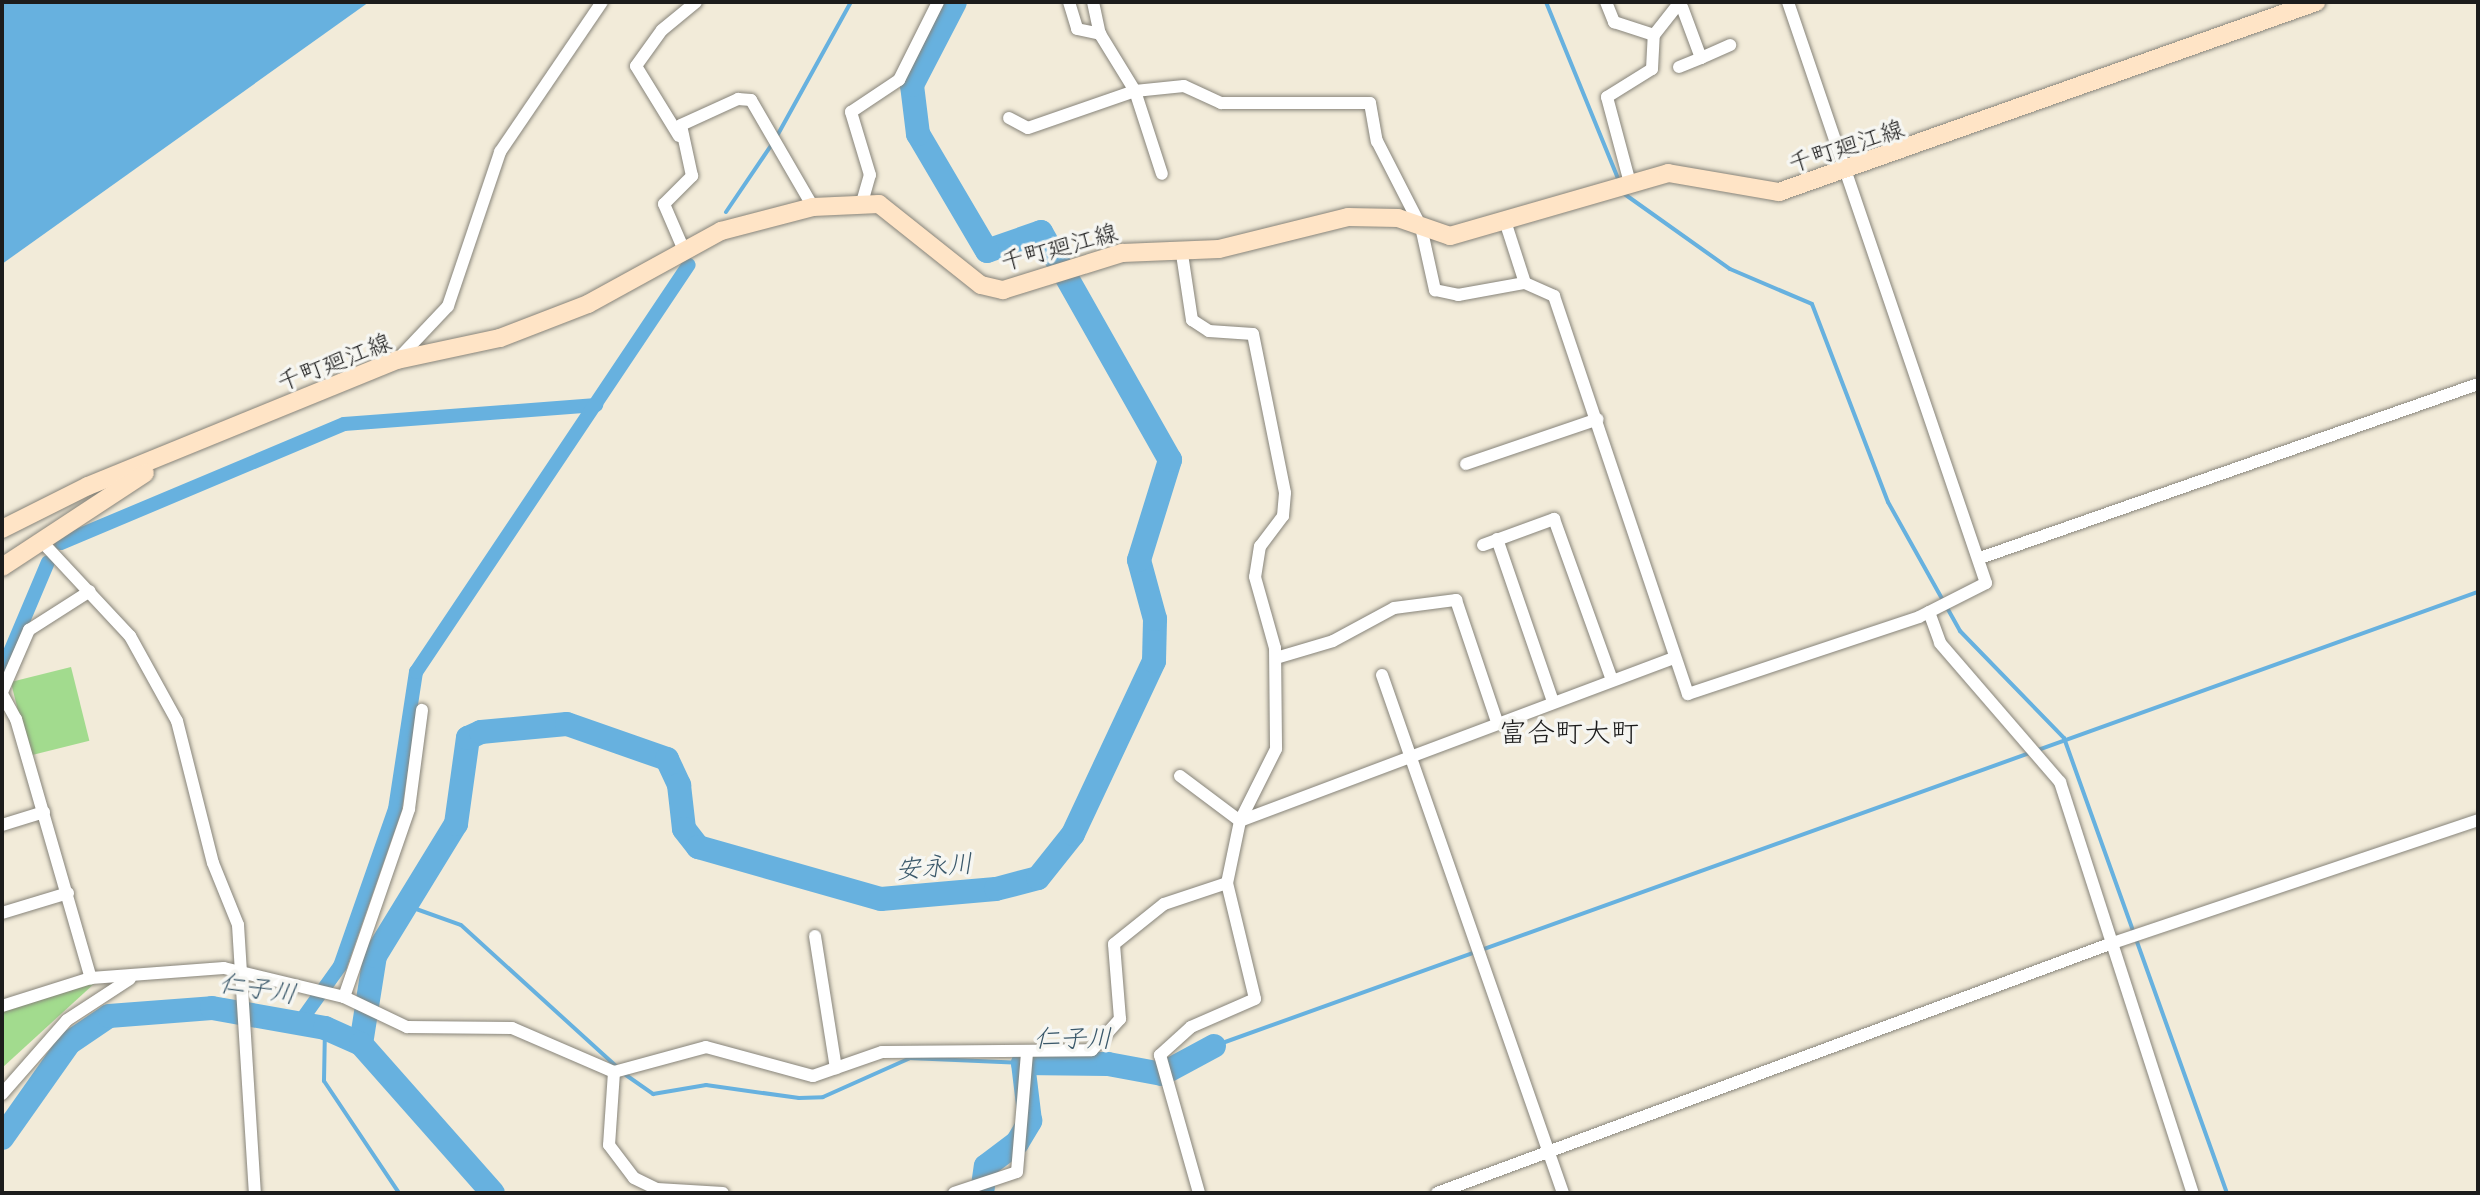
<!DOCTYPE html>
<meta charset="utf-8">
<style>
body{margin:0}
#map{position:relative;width:2480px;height:1195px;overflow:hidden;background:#f2ebd9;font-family:Delius,"Klee One",sans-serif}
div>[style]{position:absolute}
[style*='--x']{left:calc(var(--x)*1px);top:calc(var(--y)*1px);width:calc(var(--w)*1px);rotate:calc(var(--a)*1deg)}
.green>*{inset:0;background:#a2db8e;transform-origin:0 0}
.water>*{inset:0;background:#67b1df}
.stream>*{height:4px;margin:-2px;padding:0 2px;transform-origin:2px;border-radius:2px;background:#67b1df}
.canal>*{height:14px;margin:-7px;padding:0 7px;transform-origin:7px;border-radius:7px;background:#67b1df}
.river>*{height:24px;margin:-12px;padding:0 12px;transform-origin:12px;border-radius:12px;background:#67b1df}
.roads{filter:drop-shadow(0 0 2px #87847a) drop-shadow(0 0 2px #87847a)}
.street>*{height:12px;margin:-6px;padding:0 6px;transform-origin:6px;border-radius:6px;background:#fff}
.secondary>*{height:18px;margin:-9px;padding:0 9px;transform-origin:9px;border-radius:9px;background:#ffe4c6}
span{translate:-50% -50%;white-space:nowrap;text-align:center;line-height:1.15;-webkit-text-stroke:7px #f6f6f2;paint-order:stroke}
.street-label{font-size:24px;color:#1c1c1c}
.water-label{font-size:26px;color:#3a586a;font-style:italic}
.quarter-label{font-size:28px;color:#1c1c1c}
.frame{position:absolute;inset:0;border:4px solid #1c1c1c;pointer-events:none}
</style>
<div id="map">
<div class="green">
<div style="left:71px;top:667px;width:76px;height:62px;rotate:76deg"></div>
<div style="clip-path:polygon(96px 982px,2px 1068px,2px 1010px)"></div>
</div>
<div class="water">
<div style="clip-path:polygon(2px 2px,369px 2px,2px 264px)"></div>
</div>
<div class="stream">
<div style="--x:1546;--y:2;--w:193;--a:67.8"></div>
<div style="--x:777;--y:136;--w:153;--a:-61.1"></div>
<div style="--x:1623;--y:193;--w:131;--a:35.4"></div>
<div style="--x:1730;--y:269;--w:89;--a:23.1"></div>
<div style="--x:1812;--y:304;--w:212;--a:69"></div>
<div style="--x:1888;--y:502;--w:148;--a:60.8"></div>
<div style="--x:1960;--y:631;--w:149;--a:45.8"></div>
<div style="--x:2064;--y:738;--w:483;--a:70.3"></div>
<div style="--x:726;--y:212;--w:82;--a:-55.9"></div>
<div style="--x:405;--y:905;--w:59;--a:19.7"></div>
<div style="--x:461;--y:925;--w:211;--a:42.3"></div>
<div style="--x:325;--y:1028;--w:53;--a:91.1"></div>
<div style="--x:324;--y:1081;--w:135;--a:56.2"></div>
<div style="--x:1214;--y:1046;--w:1343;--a:-19.76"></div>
<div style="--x:623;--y:1073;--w:37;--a:35"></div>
<div style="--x:653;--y:1094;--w:54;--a:-9.6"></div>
<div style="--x:706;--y:1085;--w:94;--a:8"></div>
<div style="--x:799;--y:1098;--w:24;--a:-2"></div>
<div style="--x:823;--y:1097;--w:95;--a:-24.1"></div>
<div style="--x:910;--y:1058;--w:113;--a:2.5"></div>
</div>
<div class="canal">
<div style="--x:61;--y:543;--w:307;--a:-22.8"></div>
<div style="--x:344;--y:424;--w:253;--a:-4.3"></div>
<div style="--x:2;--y:671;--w:118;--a:-67.1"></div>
<div style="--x:300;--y:1022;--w:69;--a:-54.5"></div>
<div style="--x:340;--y:966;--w:166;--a:-70.7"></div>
<div style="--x:395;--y:809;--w:139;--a:-81.3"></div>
<div style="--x:416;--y:672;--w:490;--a:-56.2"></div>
</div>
<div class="river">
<div style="--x:361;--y:1044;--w:89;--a:-81"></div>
<div style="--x:375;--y:956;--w:155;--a:-58.5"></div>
<div style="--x:456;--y:824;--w:87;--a:-82.1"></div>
<div style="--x:468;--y:738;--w:14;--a:-25"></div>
<div style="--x:481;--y:732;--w:86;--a:-5.3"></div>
<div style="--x:567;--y:724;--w:106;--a:19.3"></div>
<div style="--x:667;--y:759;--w:29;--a:65"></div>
<div style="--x:679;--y:785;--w:44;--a:83.5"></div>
<div style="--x:684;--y:829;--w:23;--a:52"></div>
<div style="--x:698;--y:847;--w:190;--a:15.9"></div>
<div style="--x:881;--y:899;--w:115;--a:-5"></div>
<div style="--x:996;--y:889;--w:43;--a:-14.7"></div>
<div style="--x:1038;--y:878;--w:56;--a:-51.5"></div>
<div style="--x:1073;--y:834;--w:191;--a:-64.9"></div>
<div style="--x:1154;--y:661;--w:42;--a:-88.6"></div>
<div style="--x:1155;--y:619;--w:61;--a:-105.2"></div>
<div style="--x:1139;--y:560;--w:105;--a:-72.8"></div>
<div style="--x:1170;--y:460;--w:262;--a:-119.5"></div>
<div style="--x:1041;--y:232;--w:57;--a:160.6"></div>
<div style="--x:987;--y:251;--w:136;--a:-120.5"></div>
<div style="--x:918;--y:134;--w:49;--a:-97"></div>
<div style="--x:912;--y:85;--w:93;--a:-62.6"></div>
<div style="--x:2;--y:1138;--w:116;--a:-54.8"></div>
<div style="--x:69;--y:1043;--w:48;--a:-34"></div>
<div style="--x:109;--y:1016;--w:103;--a:-4.4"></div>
<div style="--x:212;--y:1008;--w:115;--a:10"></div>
<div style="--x:325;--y:1028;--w:39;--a:24"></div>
<div style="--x:361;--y:1044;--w:199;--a:48.5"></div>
<div style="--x:982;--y:1193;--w:27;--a:-82"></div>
<div style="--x:986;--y:1166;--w:39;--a:-37"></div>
<div style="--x:1017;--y:1143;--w:26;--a:-59"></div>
<div style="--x:1030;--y:1121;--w:58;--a:-96.9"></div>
<div style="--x:1023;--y:1063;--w:85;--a:0.7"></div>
<div style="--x:1108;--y:1064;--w:55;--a:10.5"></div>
<div style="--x:1162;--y:1074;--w:59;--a:-28.3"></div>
</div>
<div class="roads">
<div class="street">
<div style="--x:1069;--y:2;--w:28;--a:73"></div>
<div style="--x:1077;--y:29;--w:24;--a:12"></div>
<div style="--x:1093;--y:2;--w:33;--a:78"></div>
<div style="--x:1100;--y:34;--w:67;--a:58.4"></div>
<div style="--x:1135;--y:91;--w:87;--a:72"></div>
<div style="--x:1606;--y:2;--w:22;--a:68"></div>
<div style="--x:1614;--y:22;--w:42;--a:18"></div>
<div style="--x:1701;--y:58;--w:32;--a:-24"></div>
<div style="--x:1679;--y:67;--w:24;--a:-22"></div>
<div style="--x:1701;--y:58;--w:54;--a:-110.4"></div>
<div style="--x:1009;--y:118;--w:21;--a:28"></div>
<div style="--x:1028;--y:128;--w:113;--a:-19.1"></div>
<div style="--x:1135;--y:91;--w:49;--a:-5.8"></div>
<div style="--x:1184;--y:86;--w:41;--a:24.7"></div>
<div style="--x:1221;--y:103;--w:149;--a:0"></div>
<div style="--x:1370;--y:103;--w:39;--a:80"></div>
<div style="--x:1377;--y:141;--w:97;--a:62.9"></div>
<div style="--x:1421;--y:227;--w:65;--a:77.5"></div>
<div style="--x:1435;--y:290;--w:24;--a:12"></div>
<div style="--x:1458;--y:295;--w:68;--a:-10.2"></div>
<div style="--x:679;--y:136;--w:82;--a:-121.6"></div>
<div style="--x:636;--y:66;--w:44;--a:-54.2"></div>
<div style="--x:662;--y:30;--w:44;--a:-39.5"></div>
<div style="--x:1630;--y:183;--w:89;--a:-105"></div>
<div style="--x:1607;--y:97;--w:53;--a:-31.9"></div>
<div style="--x:1652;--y:69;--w:34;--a:-87"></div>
<div style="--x:1654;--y:35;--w:42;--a:-51.8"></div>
<div style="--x:863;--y:199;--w:25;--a:-74"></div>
<div style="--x:870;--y:175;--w:66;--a:-106.8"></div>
<div style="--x:851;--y:112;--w:58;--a:-33.7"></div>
<div style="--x:899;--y:80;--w:87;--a:-63.4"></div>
<div style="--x:1505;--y:221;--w:65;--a:72.1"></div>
<div style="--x:1525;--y:283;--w:32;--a:24"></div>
<div style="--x:1554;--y:296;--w:420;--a:71.4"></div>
<div style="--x:1688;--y:694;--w:243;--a:-18.4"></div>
<div style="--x:1919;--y:617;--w:75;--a:-26.9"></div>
<div style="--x:1986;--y:583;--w:614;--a:-108.82"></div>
<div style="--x:683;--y:248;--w:48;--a:-113.4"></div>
<div style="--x:664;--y:204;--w:40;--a:-45"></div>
<div style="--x:692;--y:176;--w:52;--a:-102.2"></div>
<div style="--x:681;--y:125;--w:63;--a:-24.5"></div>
<div style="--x:738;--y:99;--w:13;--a:4"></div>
<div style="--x:751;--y:100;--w:124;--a:59.9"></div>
<div style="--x:1182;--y:254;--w:67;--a:81.4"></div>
<div style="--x:1192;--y:320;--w:20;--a:33"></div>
<div style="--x:1209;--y:331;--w:44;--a:3.9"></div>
<div style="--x:1253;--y:334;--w:162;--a:78.6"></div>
<div style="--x:1285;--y:493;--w:23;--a:95"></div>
<div style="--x:1283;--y:516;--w:38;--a:127"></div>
<div style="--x:1260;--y:546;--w:31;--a:99"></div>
<div style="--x:1255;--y:577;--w:74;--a:74.3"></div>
<div style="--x:1275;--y:648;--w:101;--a:89.4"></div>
<div style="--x:1276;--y:749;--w:80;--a:116.6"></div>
<div style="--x:1240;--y:821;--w:63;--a:101.8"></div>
<div style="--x:1227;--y:883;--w:119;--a:76.4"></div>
<div style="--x:1255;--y:999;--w:70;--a:156.4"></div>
<div style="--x:1191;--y:1027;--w:42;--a:137.9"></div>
<div style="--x:1160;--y:1055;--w:143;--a:74.2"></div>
<div style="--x:397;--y:360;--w:74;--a:-46.6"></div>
<div style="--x:448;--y:306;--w:163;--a:-71.3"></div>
<div style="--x:500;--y:152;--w:181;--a:-55.8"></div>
<div style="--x:1466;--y:464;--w:139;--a:-18.8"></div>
<div style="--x:1497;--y:539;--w:172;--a:71"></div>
<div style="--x:45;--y:545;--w:125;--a:47"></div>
<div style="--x:130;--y:636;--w:97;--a:61.1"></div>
<div style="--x:177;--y:721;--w:146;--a:75.8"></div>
<div style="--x:213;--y:863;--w:67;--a:68"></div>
<div style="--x:238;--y:925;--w:269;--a:86.4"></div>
<div style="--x:1483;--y:545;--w:76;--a:-20.1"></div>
<div style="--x:1554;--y:519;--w:171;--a:70.2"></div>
<div style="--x:1983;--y:557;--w:524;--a:-19.26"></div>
<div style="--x:1929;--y:612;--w:33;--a:70"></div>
<div style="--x:1940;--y:643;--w:184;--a:49.2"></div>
<div style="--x:2060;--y:782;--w:432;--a:72.1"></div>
<div style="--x:1276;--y:658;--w:59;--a:-16.6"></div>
<div style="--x:1333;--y:641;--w:69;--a:-28.4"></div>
<div style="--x:1394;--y:608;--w:63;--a:-7.4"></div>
<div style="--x:1456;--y:600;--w:129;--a:71.4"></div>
<div style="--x:1382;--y:675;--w:549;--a:70.74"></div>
<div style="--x:2;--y:692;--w:68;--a:-66.5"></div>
<div style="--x:29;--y:630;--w:72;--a:-32.6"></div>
<div style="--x:2;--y:694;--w:29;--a:61"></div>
<div style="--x:16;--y:719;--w:270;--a:73.9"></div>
<div style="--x:1180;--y:776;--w:75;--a:36.9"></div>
<div style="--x:1240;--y:821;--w:463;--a:-20.6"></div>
<div style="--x:2;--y:825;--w:44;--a:-17.2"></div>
<div style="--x:2;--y:913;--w:69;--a:-16.9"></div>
<div style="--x:815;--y:936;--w:134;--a:81"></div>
<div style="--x:344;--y:997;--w:199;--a:-70.9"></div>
<div style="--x:409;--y:809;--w:100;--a:-82.5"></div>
<div style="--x:2;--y:1006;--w:93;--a:-17.5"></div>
<div style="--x:91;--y:978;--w:133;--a:-4.3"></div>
<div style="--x:224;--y:968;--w:123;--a:13.6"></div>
<div style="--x:344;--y:997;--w:70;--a:25.5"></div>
<div style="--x:407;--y:1027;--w:105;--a:0.5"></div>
<div style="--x:512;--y:1028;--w:111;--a:23.3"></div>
<div style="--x:614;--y:1072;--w:95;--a:-15.2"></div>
<div style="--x:706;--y:1047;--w:111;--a:15.2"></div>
<div style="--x:813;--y:1076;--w:73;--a:-19.2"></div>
<div style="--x:882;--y:1052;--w:210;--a:-0.5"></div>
<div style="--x:1092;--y:1050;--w:42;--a:-47.9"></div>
<div style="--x:1120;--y:1019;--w:75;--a:-94.6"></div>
<div style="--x:1114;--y:944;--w:64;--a:-38.7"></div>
<div style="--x:1164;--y:904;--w:66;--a:-18.4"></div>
<div style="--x:614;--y:1072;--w:73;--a:93.9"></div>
<div style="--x:609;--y:1145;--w:41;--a:52.9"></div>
<div style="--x:634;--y:1178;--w:25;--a:26"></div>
<div style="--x:657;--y:1189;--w:66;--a:3.5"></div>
<div style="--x:2;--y:1094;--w:98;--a:-48.7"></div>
<div style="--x:67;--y:1020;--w:75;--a:-33.1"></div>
<div style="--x:954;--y:1193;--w:66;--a:-18.4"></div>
<div style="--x:1017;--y:1172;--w:118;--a:-85.2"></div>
<div style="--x:1437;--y:1193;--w:714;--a:-20.31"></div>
<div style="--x:2107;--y:945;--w:391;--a:-18.6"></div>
</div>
<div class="secondary">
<div style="--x:2;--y:529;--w:96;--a:-26.6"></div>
<div style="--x:88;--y:486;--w:334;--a:-22.2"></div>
<div style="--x:397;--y:360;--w:105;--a:-12.1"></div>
<div style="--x:500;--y:338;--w:94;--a:-21.1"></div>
<div style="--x:588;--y:304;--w:152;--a:-28.8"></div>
<div style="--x:721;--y:231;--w:95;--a:-14.6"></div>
<div style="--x:813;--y:207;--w:66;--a:-2.6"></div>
<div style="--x:879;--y:204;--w:130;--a:38.5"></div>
<div style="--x:981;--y:285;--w:23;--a:13"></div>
<div style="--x:1003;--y:290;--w:125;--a:-17.3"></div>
<div style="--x:1122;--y:253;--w:97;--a:-2.4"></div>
<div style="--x:1219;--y:249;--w:133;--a:-13.9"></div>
<div style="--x:1348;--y:217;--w:50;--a:1.1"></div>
<div style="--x:1398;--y:218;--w:55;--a:19.1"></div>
<div style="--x:1450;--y:236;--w:227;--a:-16.1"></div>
<div style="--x:1668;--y:173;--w:113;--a:9.7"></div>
<div style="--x:1779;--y:192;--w:570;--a:-19.48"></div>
<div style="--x:2;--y:567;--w:171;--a:-33.3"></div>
</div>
</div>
<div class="street-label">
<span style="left:1846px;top:146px;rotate:-18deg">千町廻江線</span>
<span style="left:1059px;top:247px;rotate:-15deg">千町廻江線</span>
<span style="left:334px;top:362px;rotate:-21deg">千町廻江線</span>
</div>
<div class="water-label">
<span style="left:934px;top:866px;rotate:-5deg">安永川</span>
<span style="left:258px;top:988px;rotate:9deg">仁子川</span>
<span style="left:1073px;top:1038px">仁子川</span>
</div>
<div class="quarter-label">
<span style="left:1569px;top:732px">富合町大町</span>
</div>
<div class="frame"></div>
</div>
